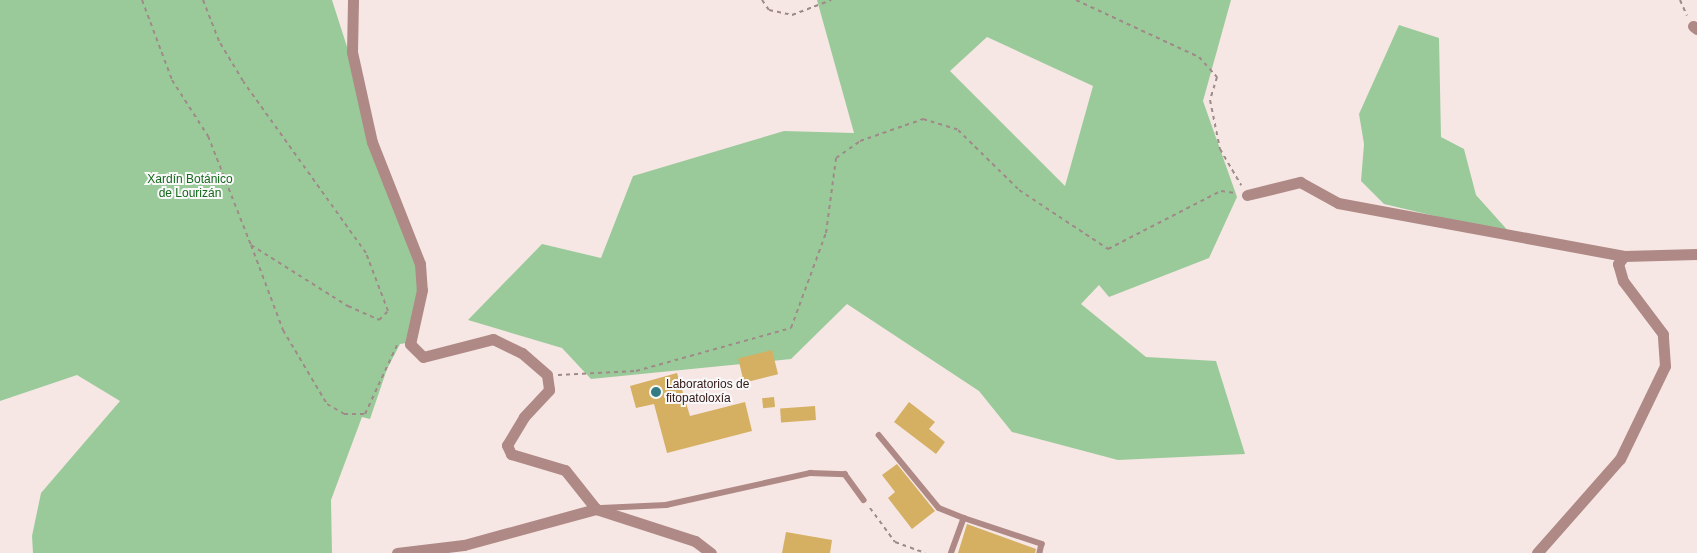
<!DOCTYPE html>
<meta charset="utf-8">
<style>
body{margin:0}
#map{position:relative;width:1697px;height:553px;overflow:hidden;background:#f6e7e5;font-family:Helvetica,sans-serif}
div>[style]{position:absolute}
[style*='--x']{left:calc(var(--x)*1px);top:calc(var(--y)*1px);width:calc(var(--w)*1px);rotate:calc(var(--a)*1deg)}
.green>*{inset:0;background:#9bca9a}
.building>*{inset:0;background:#d5b063;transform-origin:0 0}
.path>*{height:2px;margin-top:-1px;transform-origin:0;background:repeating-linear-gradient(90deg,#9e8a88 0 4px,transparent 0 8px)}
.lane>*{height:5.5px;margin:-2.75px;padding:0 2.75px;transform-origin:2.75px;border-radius:2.75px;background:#af8985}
.street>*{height:11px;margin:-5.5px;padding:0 5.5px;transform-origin:5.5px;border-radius:5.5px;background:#af8985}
.dots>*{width:14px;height:14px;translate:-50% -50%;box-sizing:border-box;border:2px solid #f8f8f8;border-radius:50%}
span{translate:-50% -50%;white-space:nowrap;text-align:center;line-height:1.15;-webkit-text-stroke:4px #f8f8f8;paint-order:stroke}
.park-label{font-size:12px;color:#15691d}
.poi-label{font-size:12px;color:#331917}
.left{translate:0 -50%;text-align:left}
</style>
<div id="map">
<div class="green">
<div style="clip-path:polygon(0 0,332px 0,418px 268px,420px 291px,407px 343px,400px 344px,387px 369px,370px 419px,362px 417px,331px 500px,332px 553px,33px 553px,32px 536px,41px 493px,120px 401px,77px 375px,0 401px)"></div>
<div style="clip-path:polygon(evenodd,817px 0,1231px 0,1203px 101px,1237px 197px,1209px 258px,1109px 297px,1099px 285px,1081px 304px,1146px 357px,1216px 361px,1245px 454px,1118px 460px,1012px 432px,979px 391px,847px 304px,791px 359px,591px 379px,562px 348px,468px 320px,542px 244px,601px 258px,633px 176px,784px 131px,854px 133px,817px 0,987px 37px,1093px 86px,1065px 186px,950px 71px,987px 37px)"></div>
<div style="clip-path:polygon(1399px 25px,1439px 38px,1441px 137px,1464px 149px,1476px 195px,1511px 234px,1384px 204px,1361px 181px,1364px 144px,1359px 114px)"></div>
</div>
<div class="building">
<div style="left:772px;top:350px;width:25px;height:35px;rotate:76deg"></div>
<div style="clip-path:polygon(677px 373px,690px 416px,745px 402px,752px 431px,667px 453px,654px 404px,636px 408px,630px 386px)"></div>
<div style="left:774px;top:397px;width:10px;height:12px;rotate:84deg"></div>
<div style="clip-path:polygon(909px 402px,935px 422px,929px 429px,945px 442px,936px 454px,894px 422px)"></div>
<div style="left:815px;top:406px;width:14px;height:35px;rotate:86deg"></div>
<div style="clip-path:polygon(897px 464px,935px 511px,912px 529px,888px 498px,895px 492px,882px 475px)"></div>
<div style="clip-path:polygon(967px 524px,1036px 549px,1035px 553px,958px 553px)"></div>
<div style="clip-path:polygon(786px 532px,832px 540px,830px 553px,782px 553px)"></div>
</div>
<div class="path">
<div style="--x:142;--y:0;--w:85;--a:69.4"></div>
<div style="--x:172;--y:80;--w:67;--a:57.3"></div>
<div style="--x:208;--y:136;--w:117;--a:68.5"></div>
<div style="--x:251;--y:245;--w:115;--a:32.2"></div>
<div style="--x:348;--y:306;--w:34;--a:24"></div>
<div style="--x:379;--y:320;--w:13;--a:-45"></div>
<div style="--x:388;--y:311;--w:62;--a:-110.8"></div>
<div style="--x:366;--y:253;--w:211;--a:-125.6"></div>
<div style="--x:243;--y:81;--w:47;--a:-121"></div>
<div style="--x:219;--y:41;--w:44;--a:-111.3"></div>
<div style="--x:762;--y:0;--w:12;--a:55"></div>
<div style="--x:769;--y:10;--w:24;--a:12"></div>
<div style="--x:792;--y:15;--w:42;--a:-21"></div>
<div style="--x:1076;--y:0;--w:136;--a:24.9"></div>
<div style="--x:1199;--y:57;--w:27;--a:48"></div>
<div style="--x:1217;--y:77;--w:24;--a:107"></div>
<div style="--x:1210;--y:100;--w:50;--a:78.5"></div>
<div style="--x:1220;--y:149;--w:42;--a:59.7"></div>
<div style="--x:1680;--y:0;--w:17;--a:66"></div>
<div style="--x:251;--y:245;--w:91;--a:69.4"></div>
<div style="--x:283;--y:330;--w:86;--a:59.3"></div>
<div style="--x:327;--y:404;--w:20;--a:30"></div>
<div style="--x:344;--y:414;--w:21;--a:0"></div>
<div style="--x:365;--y:414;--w:76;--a:-65.1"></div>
<div style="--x:558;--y:375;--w:78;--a:-2.9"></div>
<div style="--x:636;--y:371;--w:161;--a:-15.5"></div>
<div style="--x:791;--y:328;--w:101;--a:-69.8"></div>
<div style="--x:826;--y:233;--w:76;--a:-82.4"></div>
<div style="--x:836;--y:158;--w:29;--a:-35"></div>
<div style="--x:860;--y:141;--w:67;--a:-19.2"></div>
<div style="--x:923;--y:119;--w:37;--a:17"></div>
<div style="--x:958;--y:130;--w:86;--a:44.5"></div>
<div style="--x:1019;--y:190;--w:107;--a:33.5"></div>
<div style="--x:1108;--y:249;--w:127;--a:-27.2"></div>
<div style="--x:1221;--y:191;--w:14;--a:8"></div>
<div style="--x:870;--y:508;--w:42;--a:53.7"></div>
<div style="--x:895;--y:542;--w:32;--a:20"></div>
</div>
<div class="lane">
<div style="--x:879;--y:435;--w:94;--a:50.6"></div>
<div style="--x:939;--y:508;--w:27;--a:22"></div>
<div style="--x:601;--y:508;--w:65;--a:-2.6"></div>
<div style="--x:666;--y:505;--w:148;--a:-12.5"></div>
<div style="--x:810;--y:473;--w:35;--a:2"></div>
<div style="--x:845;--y:474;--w:32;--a:54"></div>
<div style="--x:951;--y:553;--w:37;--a:-70"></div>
<div style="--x:964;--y:518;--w:82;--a:18.4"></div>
<div style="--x:1042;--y:544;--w:9;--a:103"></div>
</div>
<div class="street">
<div style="--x:353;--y:0;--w:52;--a:91.1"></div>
<div style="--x:352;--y:52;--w:92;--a:77.5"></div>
<div style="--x:372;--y:142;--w:131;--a:68.5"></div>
<div style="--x:420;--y:264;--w:26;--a:86"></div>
<div style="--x:422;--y:290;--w:55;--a:102.5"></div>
<div style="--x:410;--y:344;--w:18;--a:45"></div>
<div style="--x:423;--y:357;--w:72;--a:-14.4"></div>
<div style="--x:493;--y:339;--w:32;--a:26"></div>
<div style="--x:522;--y:353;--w:33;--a:41"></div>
<div style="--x:547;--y:375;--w:15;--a:82"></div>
<div style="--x:549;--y:390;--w:37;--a:133"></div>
<div style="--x:524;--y:417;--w:33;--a:121"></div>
<div style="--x:507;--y:445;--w:10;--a:66"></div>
<div style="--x:511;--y:454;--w:56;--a:16.5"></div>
<div style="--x:565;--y:470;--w:50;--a:51.5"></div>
<div style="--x:1693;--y:26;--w:5;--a:37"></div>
<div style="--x:1247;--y:195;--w:55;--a:-13.8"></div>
<div style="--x:1300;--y:182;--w:43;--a:28.9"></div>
<div style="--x:1338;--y:203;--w:291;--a:10.5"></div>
<div style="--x:397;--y:553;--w:67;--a:-6.8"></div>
<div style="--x:464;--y:545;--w:137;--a:-15.3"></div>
<div style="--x:596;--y:509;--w:104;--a:17.9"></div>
<div style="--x:695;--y:541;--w:20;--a:37"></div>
<div style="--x:1537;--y:553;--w:125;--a:-48.6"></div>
<div style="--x:1620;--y:459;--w:103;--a:-64.2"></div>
<div style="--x:1665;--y:366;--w:32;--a:-94"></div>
<div style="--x:1663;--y:334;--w:66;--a:-127"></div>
<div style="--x:1623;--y:281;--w:18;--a:-106"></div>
<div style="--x:1618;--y:264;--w:10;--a:-53"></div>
<div style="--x:1624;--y:256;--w:73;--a:-1.6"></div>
</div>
<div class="dots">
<div style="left:656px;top:392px;background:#337c83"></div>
</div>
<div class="park-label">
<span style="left:190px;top:187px">Xardín Botánico<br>de Lourizán</span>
</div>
<div class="poi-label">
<span class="left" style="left:666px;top:392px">Laboratorios de<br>fitopatoloxía</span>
</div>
</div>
